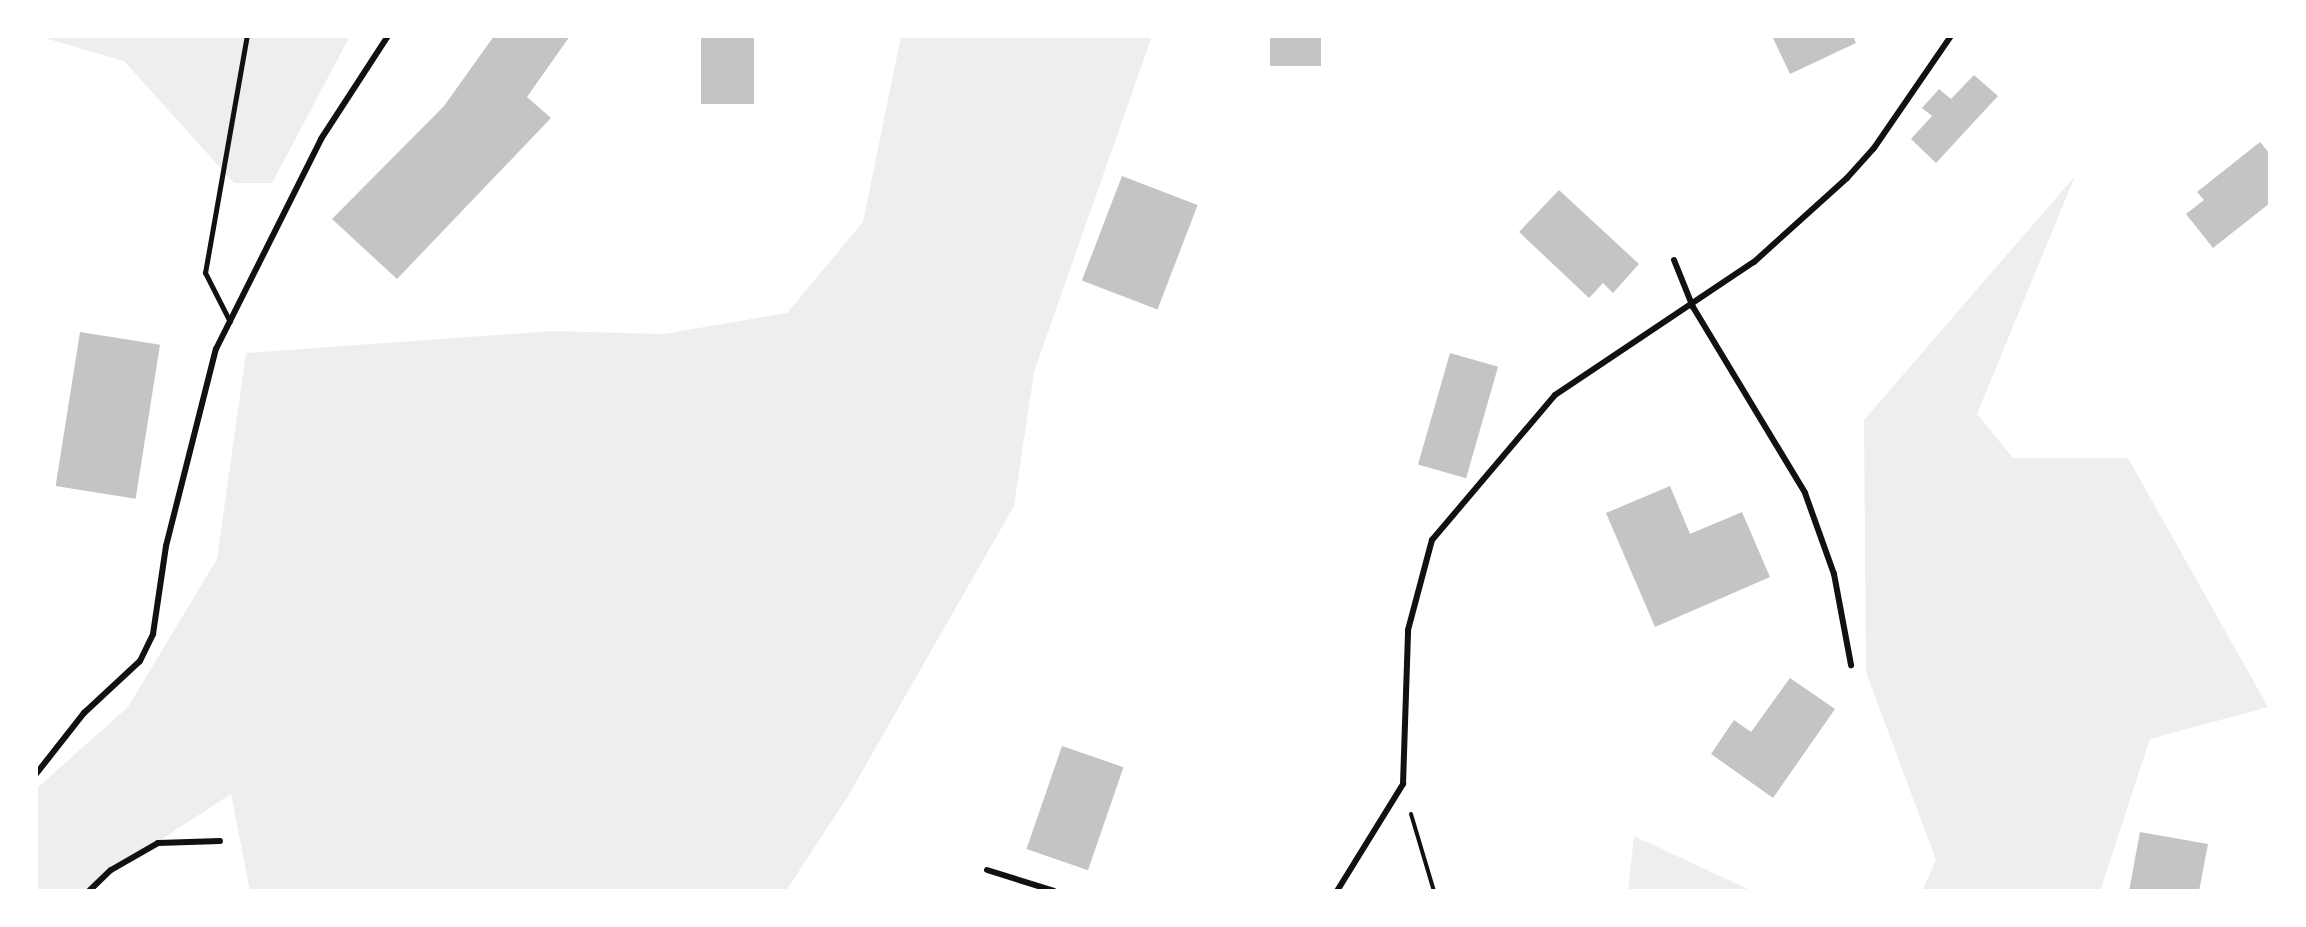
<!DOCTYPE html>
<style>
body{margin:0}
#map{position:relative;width:2306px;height:927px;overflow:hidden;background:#fff;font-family:Lato,sans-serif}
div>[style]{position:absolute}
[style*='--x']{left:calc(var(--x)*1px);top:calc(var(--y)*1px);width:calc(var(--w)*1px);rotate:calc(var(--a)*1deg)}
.green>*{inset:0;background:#eee}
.building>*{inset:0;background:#c4c4c4;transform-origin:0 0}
.path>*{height:4px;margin:-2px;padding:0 2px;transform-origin:2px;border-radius:2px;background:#111}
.service>*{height:4.5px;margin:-2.25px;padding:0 2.25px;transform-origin:2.25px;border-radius:2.25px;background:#111}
.minor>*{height:6px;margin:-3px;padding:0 3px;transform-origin:3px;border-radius:3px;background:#111}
span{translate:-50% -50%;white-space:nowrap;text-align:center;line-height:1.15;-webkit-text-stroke:4.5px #fff;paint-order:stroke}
.frame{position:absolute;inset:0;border:38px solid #fff;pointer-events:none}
</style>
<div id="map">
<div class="green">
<div style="clip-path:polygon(38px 36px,350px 36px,272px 183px,234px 183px,124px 61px)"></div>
<div style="clip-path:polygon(901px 36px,1152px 36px,1034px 372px,1014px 506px,848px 796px,786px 891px,250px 891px,231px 794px,82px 891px,36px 891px,36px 789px,128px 707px,217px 559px,246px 353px,553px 331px,663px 334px,787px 313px,863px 222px)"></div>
<div style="clip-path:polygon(2075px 176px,1977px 414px,2013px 458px,2128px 458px,2268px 707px,2150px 739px,2100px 891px,1922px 891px,1936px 860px,1866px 672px,1864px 420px)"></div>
<div style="clip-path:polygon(1634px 836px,1752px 891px,1628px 891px)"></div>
</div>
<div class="building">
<div style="clip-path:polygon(494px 36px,570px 36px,527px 97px,551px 118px,397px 279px,332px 219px,444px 106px)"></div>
<div style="left:701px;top:36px;width:53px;height:68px"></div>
<div style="left:1270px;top:36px;width:51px;height:30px"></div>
<div style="clip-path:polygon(1772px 36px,1853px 36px,1856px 43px,1790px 74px)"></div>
<div style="clip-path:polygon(1974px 75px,1998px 96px,1936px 163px,1911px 139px,1932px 116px,1922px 108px,1939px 89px,1951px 99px)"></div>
<div style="clip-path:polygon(2260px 142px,2270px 154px,2270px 203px,2213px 248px,2186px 214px,2204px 200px,2197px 192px)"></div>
<div style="left:1122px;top:176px;width:81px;height:112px;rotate:21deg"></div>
<div style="clip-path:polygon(1559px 190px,1639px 264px,1613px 293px,1603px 283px,1589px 298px,1519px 232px)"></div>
<div style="left:80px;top:332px;width:81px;height:156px;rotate:9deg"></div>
<div style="left:1450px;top:353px;width:50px;height:116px;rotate:16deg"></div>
<div style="clip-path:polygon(1670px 486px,1690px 534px,1742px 512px,1770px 577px,1655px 627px,1606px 513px)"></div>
<div style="clip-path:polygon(1790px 678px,1835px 709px,1773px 798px,1711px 754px,1734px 720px,1751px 732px)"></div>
<div style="left:1062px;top:746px;width:65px;height:109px;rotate:19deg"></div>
<div style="clip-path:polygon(2140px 832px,2208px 844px,2199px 891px,2129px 891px)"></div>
</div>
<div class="path">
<div style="--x:1411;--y:814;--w:80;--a:73.4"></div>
</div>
<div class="service">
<div style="--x:230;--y:322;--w:55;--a:-117"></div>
<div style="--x:205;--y:273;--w:241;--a:-80"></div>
</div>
<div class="minor">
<div style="--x:1674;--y:260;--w:51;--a:68"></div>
<div style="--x:1693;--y:307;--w:217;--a:58.9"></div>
<div style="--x:1805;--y:493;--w:86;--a:70.3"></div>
<div style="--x:1834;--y:574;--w:93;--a:79.4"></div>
<div style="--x:36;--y:774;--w:78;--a:-51.8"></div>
<div style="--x:84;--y:713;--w:76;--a:-42.9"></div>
<div style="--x:140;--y:661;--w:30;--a:-64"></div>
<div style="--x:153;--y:634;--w:89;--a:-81.6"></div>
<div style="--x:166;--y:546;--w:203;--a:-75.8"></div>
<div style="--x:216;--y:349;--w:235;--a:-63.4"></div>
<div style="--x:321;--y:139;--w:123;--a:-57"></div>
<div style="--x:987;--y:870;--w:70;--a:17.4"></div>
<div style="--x:89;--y:891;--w:30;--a:-44"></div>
<div style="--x:111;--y:870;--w:54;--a:-29.9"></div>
<div style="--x:158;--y:843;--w:62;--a:-1.8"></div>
<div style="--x:1337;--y:891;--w:126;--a:-58.3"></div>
<div style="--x:1403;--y:784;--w:154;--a:-88.1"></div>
<div style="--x:1408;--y:630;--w:93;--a:-75.1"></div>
<div style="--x:1432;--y:540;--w:190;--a:-49.7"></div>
<div style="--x:1555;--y:395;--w:239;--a:-33.8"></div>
<div style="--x:1754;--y:262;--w:125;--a:-42.1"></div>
<div style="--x:1847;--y:178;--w:40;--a:-48"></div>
<div style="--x:1874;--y:148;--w:136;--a:-55.5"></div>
</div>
<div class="frame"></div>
</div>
